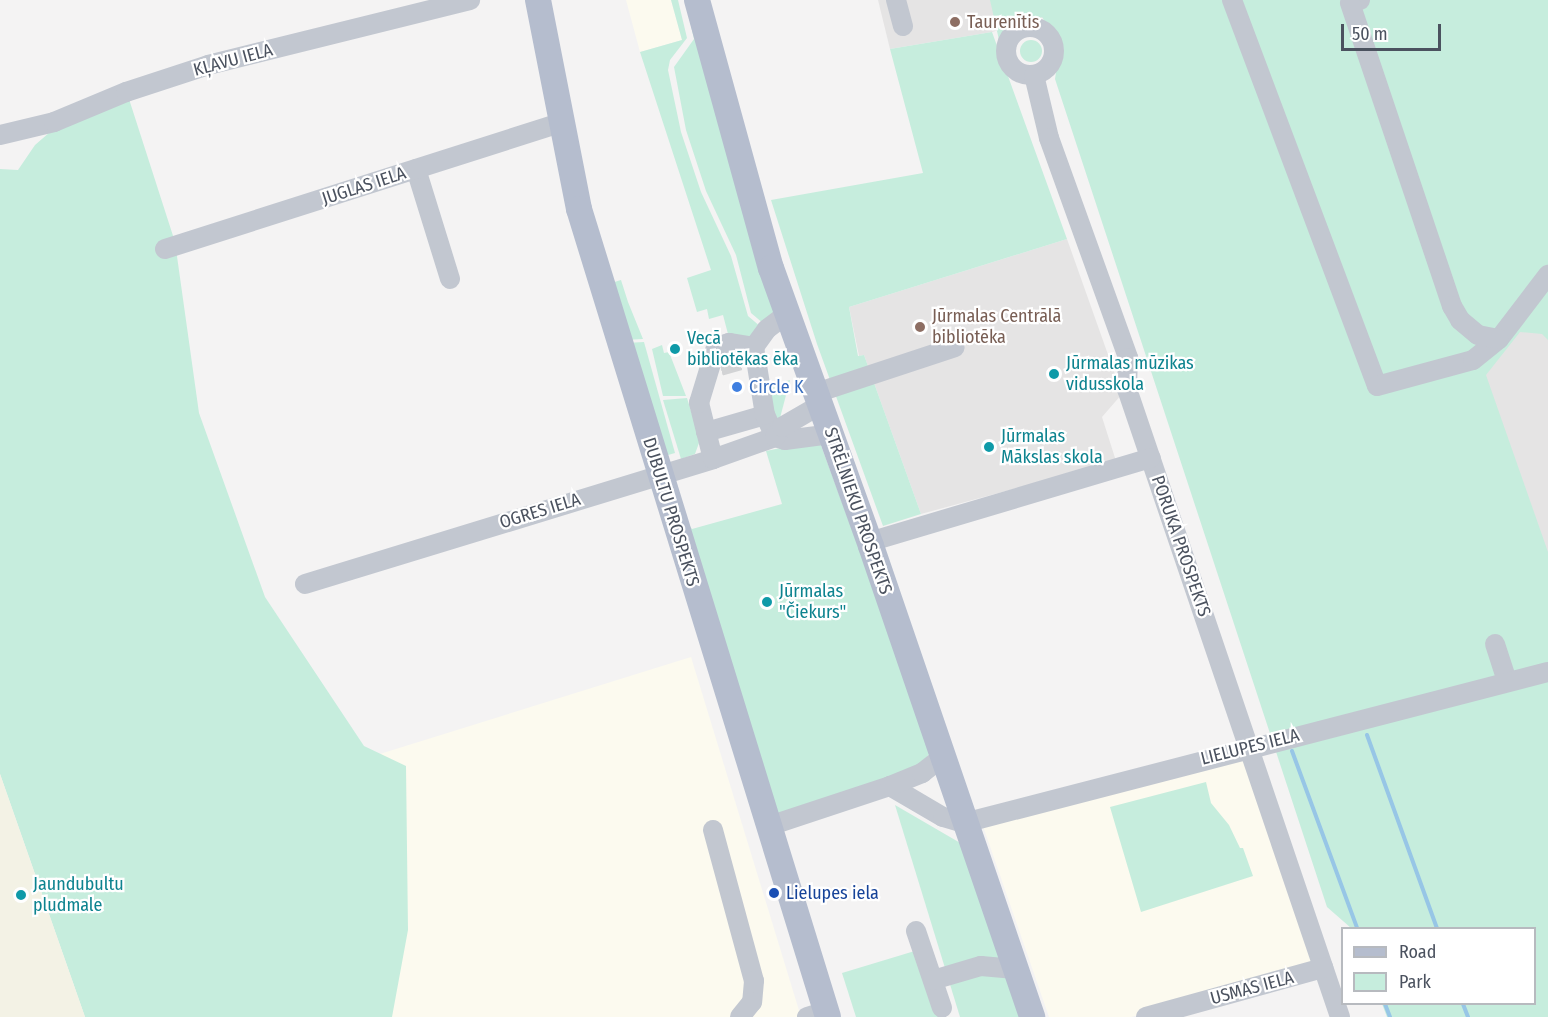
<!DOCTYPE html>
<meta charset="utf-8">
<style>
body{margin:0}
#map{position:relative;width:1548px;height:1017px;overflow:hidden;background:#f4f3f3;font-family:"Fira Sans Condensed",sans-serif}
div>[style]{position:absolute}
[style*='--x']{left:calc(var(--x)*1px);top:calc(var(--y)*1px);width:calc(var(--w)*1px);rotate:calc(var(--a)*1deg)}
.commercial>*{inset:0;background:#fcfaef}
.education>*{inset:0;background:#e5e4e4}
.green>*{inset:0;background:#c6eddd}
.round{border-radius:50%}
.sand>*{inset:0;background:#f3f2e5}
.stream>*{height:4px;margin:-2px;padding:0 2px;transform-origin:2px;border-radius:2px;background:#97c6e6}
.minor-tunnel>*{height:20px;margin-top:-10px;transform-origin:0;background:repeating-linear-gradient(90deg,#d2d3d5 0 20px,transparent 0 30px)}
.minor>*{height:20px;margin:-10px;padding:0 10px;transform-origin:10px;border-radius:10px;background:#c2c7d0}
.minor>.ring{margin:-10px;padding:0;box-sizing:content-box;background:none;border:20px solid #c2c7d0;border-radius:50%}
.major>*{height:26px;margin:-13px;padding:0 13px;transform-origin:13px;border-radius:13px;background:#b5bdce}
.dots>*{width:16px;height:16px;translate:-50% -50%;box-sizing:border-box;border:3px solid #fff;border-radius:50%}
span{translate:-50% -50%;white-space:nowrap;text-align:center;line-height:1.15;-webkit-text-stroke:4.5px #fff;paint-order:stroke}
.education-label{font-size:18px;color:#785e54}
.left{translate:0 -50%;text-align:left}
.street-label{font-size:18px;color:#4b525f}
.culture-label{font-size:18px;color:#0d838f}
.shop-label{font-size:18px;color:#366cbe}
.transit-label{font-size:18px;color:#164399}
.legend{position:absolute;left:1341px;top:927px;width:195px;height:78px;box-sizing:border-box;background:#fff;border:2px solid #b7babf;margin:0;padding:8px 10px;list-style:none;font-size:18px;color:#4b525f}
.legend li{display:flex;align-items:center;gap:12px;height:30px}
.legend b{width:30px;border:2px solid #b7babf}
.scale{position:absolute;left:1341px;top:24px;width:100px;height:27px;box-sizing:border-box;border:3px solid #4b525f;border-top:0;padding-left:8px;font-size:18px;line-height:21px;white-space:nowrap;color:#4b525f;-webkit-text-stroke:4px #fff;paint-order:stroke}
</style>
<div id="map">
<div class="commercial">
<div style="clip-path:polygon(626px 0,671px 0,682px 40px,640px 52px)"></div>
<div style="clip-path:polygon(691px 657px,801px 1017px,343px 1017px,338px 767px)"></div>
<div style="clip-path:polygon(1248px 759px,1313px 960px,1304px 970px,1131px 1017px,1049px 1017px,983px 826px)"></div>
</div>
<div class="education">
<div style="clip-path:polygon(878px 0,1100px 0,1100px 1px,992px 32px,890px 49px)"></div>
<div style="clip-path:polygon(1067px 239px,1122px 394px,1102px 417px,1116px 461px,921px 514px,864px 355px,859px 356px,849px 307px)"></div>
<div style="clip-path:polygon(1548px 289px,1548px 632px,1472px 373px)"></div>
</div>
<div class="green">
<div style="clip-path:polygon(671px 0,678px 0,687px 38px,670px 60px,668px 70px,681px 132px,701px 192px,731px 256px,748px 316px,761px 327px,750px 338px,728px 334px,723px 315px,709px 319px,707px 309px,697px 312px,687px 278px,711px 270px,640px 52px,682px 40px)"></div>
<div style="clip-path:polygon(685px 0,778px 309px,764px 324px,751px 313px,736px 255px,706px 191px,686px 130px,674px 67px,694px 39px)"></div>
<div style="clip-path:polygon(990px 0,1548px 0,1548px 340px,1542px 334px,1520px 332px,1486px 375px,1548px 552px,1548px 1017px,1387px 1017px,1382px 1004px,1534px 1004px,1534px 928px,1351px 928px,1327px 907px,1055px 79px,1060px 46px,1042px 17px,1010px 29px,1001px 49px)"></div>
<div style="clip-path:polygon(992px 32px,1067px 239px,849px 307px,858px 356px,864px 355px,921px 514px,883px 526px,817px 344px,771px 200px,923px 173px,890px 49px)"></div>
<div class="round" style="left:1020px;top:40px;width:22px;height:22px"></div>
<div style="clip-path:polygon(129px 99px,175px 242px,199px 413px,265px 597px,364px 746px,406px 766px,408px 930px,392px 1017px,85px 1017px,0 774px,0 169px,18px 170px,35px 145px,57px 126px)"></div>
<div style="clip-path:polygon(621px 280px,628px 302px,643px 339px,625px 340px,608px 284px)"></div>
<div style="clip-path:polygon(644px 342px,675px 453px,661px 457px,626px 343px)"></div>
<div style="clip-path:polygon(662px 345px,664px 353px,669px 352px,686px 396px,663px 396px,652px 349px)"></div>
<div style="clip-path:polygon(790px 380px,780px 418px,778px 421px,763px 388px)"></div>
<div style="clip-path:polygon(687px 398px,700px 440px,695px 454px,681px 459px,663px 400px)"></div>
<div style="clip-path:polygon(819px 440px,933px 749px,919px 767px,781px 815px,772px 808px,685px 520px,692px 529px,782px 504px,766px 451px)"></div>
<div style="clip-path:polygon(1206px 782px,1211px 803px,1229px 825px,1240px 848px,1243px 848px,1253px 876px,1141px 912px,1110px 807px)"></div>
<div style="clip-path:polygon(895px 805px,962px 844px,1021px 1017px,960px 1017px)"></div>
<div style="clip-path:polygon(918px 950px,939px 1017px,856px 1017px,842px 973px)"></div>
</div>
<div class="sand">
<div style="clip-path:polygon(0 774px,85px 1017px,0 1017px)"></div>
</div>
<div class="stream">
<div style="--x:1367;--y:735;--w:205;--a:70.1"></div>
<div style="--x:1292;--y:751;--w:189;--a:69.8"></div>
<div style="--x:1385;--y:1004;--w:14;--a:69"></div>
<div style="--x:1463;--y:1004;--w:14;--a:69"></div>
</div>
<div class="minor-tunnel">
<div style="--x:720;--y:366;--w:25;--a:-16"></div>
</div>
<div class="minor">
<div style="--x:896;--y:0;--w:27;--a:75"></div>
<div style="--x:1232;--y:0;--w:412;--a:69.4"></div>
<div style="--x:1377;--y:386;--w:99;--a:-15.2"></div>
<div style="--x:1473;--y:360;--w:33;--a:-39"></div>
<div style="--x:1499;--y:339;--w:81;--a:-52.6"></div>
<div style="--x:1360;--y:0;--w:10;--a:163"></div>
<div style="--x:1350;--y:3;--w:320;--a:71.4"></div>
<div style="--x:1452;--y:306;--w:16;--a:60"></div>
<div style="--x:1460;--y:320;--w:23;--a:40"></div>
<div style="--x:1478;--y:335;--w:21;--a:11"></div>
<div class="ring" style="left:1006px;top:27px;width:28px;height:28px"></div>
<div style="--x:1034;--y:75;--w:65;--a:76.6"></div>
<div style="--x:1049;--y:138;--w:234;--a:70.2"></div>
<div style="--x:1128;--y:358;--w:31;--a:92"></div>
<div style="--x:1127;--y:389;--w:663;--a:71.26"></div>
<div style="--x:0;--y:135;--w:56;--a:-13.5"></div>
<div style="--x:54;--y:122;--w:78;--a:-22.6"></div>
<div style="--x:126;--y:92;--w:86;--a:-18.2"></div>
<div style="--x:208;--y:65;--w:270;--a:-13.9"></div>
<div style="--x:416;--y:169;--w:115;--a:72.8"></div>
<div style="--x:165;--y:249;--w:417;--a:-17.7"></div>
<div style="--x:816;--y:393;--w:146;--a:-18.3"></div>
<div style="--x:706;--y:432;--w:61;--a:-16.1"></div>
<div style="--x:775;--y:437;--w:24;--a:-114"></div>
<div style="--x:765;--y:415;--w:69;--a:-99.2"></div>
<div style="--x:754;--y:347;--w:22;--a:-54"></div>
<div style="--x:767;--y:329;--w:25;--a:-37"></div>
<div style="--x:775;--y:437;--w:10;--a:17"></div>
<div style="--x:785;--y:440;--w:46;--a:-7.4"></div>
<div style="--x:713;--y:459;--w:58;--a:-104"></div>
<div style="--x:699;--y:403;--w:59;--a:-73.1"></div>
<div style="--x:716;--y:347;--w:14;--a:-17"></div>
<div style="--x:729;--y:343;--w:25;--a:9"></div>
<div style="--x:869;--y:542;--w:294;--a:-16.6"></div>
<div style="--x:305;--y:584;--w:427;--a:-17"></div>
<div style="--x:713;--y:459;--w:66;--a:-19.5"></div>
<div style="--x:775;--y:437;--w:12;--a:-55"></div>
<div style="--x:782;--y:427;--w:44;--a:-30.1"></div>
<div style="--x:1495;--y:644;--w:40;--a:72"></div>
<div style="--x:890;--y:786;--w:61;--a:30.3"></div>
<div style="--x:943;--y:817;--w:22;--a:16"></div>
<div style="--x:964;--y:823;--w:603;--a:-14.5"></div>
<div style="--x:769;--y:826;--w:127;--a:-18.3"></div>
<div style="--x:890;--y:786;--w:35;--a:-22"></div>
<div style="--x:922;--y:773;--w:24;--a:-38"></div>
<div style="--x:713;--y:830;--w:156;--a:74.8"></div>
<div style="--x:754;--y:981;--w:21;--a:95"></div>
<div style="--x:752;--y:1002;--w:19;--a:129"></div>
<div style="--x:916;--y:931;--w:81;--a:71.3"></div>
<div style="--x:933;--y:980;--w:50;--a:-16.3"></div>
<div style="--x:981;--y:966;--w:34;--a:5"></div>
<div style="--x:807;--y:1017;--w:21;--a:-17"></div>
<div style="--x:1146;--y:1017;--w:184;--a:-15.5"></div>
</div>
<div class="major">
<div style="--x:538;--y:0;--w:213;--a:78.9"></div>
<div style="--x:579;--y:209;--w:845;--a:72.87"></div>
<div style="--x:697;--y:0;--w:278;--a:74.6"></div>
<div style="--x:771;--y:268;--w:295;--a:70.2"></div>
<div style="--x:871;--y:546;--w:498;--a:71.1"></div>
</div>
<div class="dots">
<div style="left:955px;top:22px;background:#8d6e63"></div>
<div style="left:920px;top:327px;background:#8d6e63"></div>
<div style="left:675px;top:349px;background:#0f9aa8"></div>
<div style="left:1054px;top:374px;background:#0f9aa8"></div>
<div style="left:737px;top:387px;background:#3f7fe0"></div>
<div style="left:989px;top:447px;background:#0f9aa8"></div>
<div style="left:767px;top:602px;background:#0f9aa8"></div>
<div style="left:774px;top:893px;background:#1a4fb4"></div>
<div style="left:21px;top:895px;background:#0f9aa8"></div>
</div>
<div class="education-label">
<span class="left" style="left:967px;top:22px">Taurenītis</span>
<span class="left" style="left:932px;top:327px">Jūrmalas Centrālā<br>bibliotēka</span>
</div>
<div class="street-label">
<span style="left:233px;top:60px;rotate:-15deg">KĻAVU IELA</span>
<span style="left:364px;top:186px;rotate:-18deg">JUGLAS IELA</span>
<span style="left:540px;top:511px;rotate:-17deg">OGRES IELA</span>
<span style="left:858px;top:511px;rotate:71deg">STRĒLNIEKU PROSPEKTS</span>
<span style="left:671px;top:512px;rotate:73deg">DUBULTU PROSPEKTS</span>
<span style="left:1181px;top:546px;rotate:71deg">PORUKA PROSPEKTS</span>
<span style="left:1250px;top:747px;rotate:-14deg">LIELUPES IELA</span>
<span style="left:1252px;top:988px;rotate:-15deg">USMAS IELA</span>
</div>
<div class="culture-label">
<span class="left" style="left:687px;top:349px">Vecā<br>bibliotēkas ēka</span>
<span class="left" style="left:1066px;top:374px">Jūrmalas mūzikas<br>vidusskola</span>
<span class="left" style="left:1001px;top:447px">Jūrmalas<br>Mākslas skola</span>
<span class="left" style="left:779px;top:602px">Jūrmalas<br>"Čiekurs"</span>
<span class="left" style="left:33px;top:895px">Jaundubultu<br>pludmale</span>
</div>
<div class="shop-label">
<span class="left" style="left:749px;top:387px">Circle K</span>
</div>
<div class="transit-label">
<span class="left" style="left:786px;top:893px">Lielupes iela</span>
</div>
<ul class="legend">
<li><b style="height:8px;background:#b5bdce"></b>Road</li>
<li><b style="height:16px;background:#c6eddd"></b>Park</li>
</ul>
<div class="scale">50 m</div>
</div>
